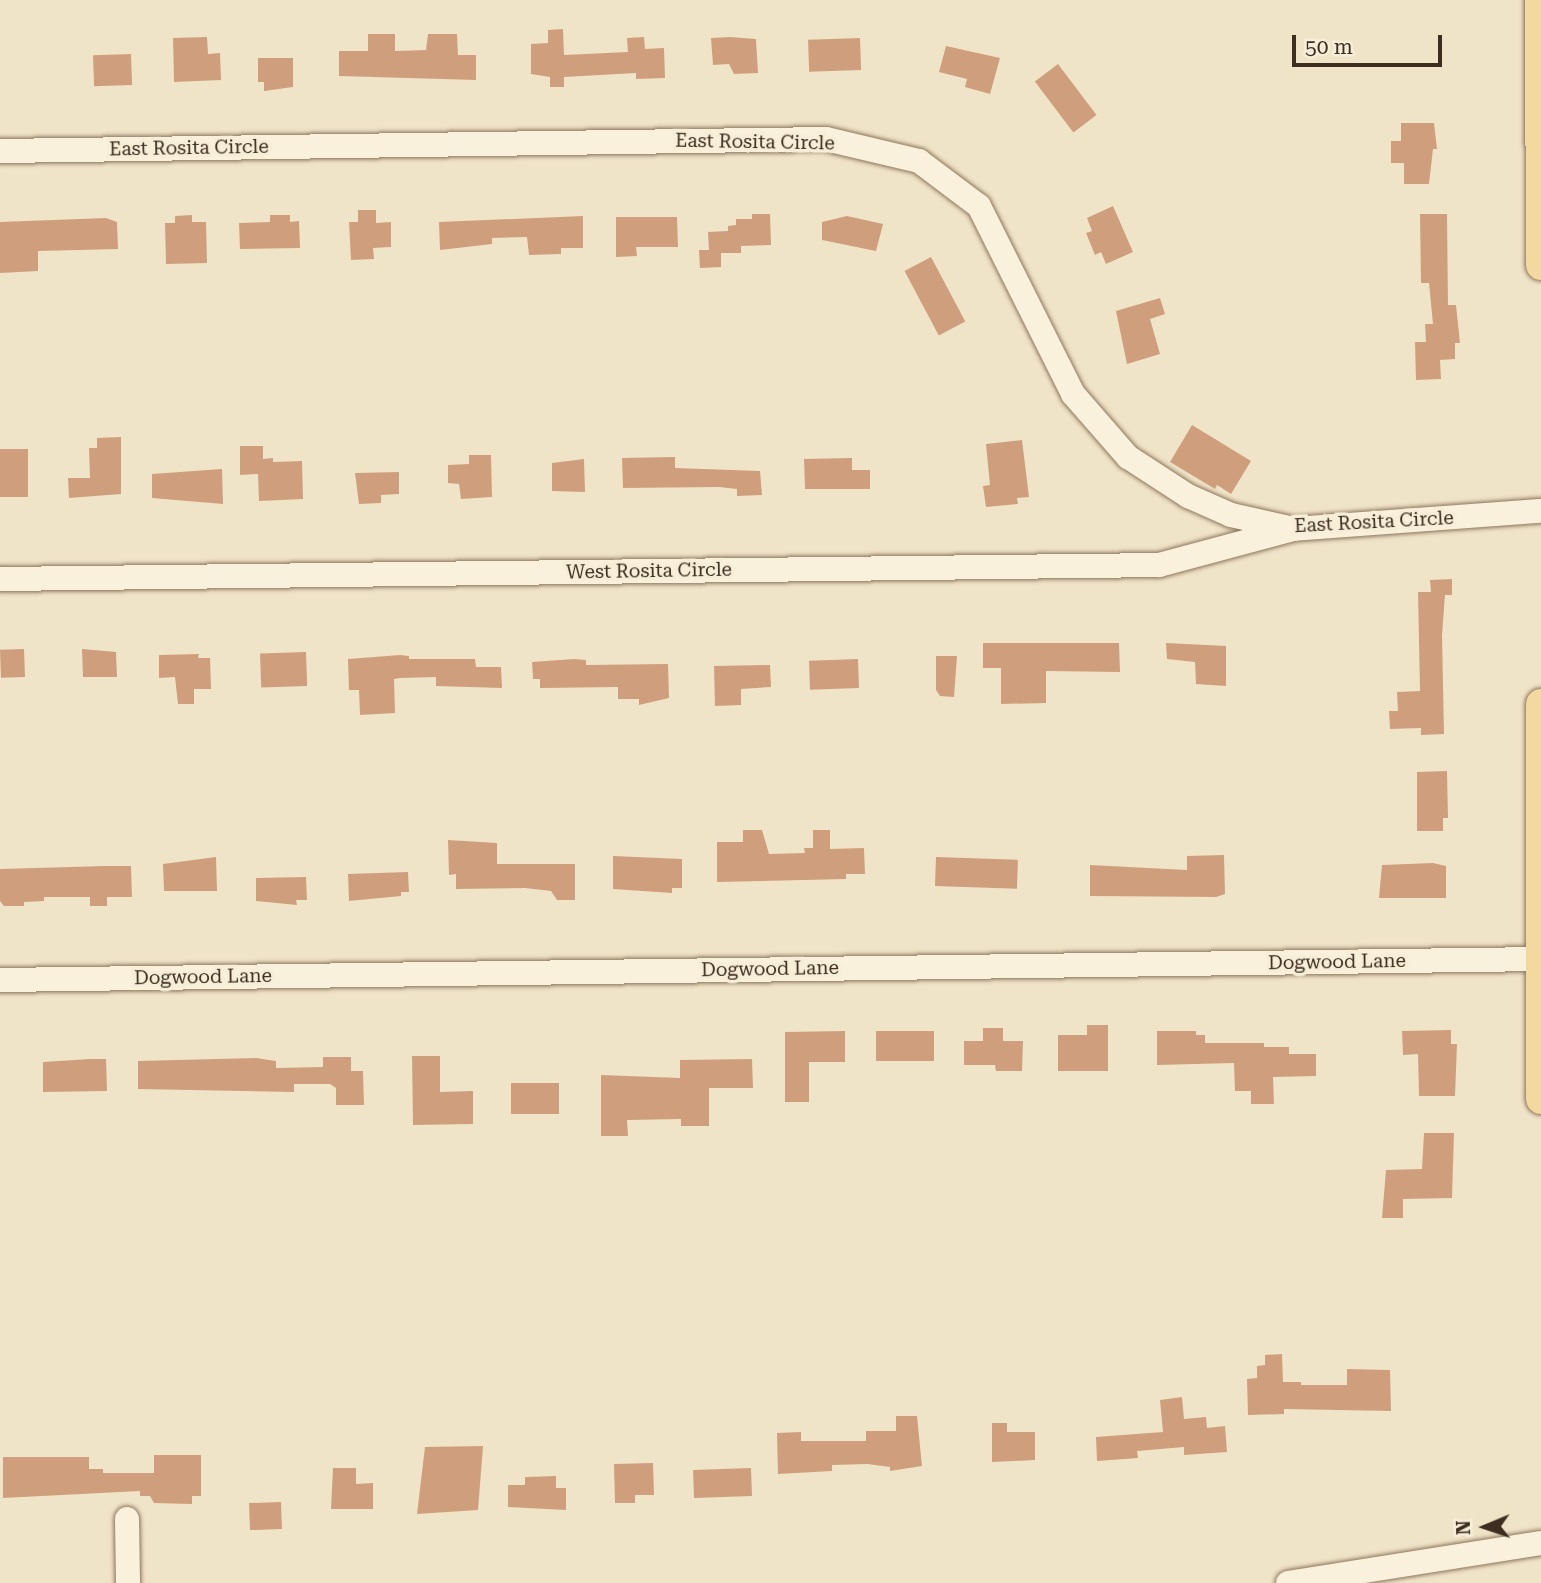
<!DOCTYPE html>
<style>
body{margin:0}
#map{position:relative;width:1541px;height:1583px;overflow:hidden;background:#f0e4c8;font-family:"Roboto Serif",serif}
div>[style]{position:absolute}
[style*='--x']{left:calc(var(--x)*1px);top:calc(var(--y)*1px);width:calc(var(--w)*1px);rotate:calc(var(--a)*1deg)}
.building>*{inset:0;background:#cf9f7d;transform-origin:0 0}
.roads{filter:drop-shadow(0 0 2px #8d765c) drop-shadow(0 0 2px #8d765c)}
.minor>*{height:24px;margin:-12px;padding:0 12px;transform-origin:12px;border-radius:12px;background:#faf1dc}
.major>*{height:30px;margin:-15px;padding:0 15px;transform-origin:15px;border-radius:15px;background:#f3d9a0}
span{translate:-50% -50%;white-space:nowrap;text-align:center;line-height:1.15;-webkit-text-stroke:7px #f7eed8;paint-order:stroke}
.street-label{font-size:19px;color:#3d2e20}
.north{position:absolute;left:1450px;top:1492px;width:70px;height:70px;-webkit-text-stroke:5px #f7eed8;paint-order:stroke;rotate:268deg;font-size:19px;font-weight:700;line-height:28px;text-align:center;color:#3d2e20}
.north::after{content:'';display:block;margin:auto;width:24px;height:32px;background:#3d2e20;clip-path:polygon(50% 0,100% 100%,50% 72%,0 100%)}
.scale{position:absolute;left:1292px;top:35px;width:150px;height:32px;box-sizing:border-box;border:4px solid #3d2e20;border-top:0;padding-left:9px;font-size:21px;line-height:24px;white-space:nowrap;color:#3d2e20;-webkit-text-stroke:5px #f7eed8;paint-order:stroke}
</style>
<div id="map">
<div class="building">
<div style="clip-path:polygon(563px 29px,564px 55px,628px 52px,627px 38px,644px 37px,645px 49px,664px 48px,665px 78px,636px 79px,636px 73px,564px 77px,564px 87px,550px 87px,550px 77px,531px 74px,531px 44px,548px 43px,548px 30px)"></div>
<div style="clip-path:polygon(368px 34px,395px 34px,395px 51px,426px 50px,428px 34px,457px 34px,458px 55px,476px 55px,476px 80px,339px 76px,339px 51px,368px 51px)"></div>
<div style="clip-path:polygon(207px 37px,208px 54px,220px 53px,221px 80px,174px 82px,173px 38px)"></div>
<div style="clip-path:polygon(730px 37px,756px 39px,758px 73px,734px 74px,729px 64px,713px 65px,711px 38px)"></div>
<div style="left:860px;top:38px;width:32px;height:52px;rotate:88deg"></div>
<div style="clip-path:polygon(946px 46px,1000px 58px,990px 94px,965px 87px,967px 79px,939px 72px)"></div>
<div style="left:131px;top:54px;width:31px;height:38px;rotate:88deg"></div>
<div style="clip-path:polygon(258px 58px,293px 58px,293px 87px,264px 91px,264px 82px,258px 82px)"></div>
<div style="left:1058px;top:64px;width:64px;height:29px;rotate:53deg"></div>
<div style="clip-path:polygon(1401px 123px,1434px 123px,1437px 149px,1433px 149px,1429px 184px,1404px 184px,1404px 163px,1391px 163px,1391px 141px,1401px 141px)"></div>
<div style="clip-path:polygon(1113px 206px,1133px 252px,1106px 264px,1101px 252px,1095px 255px,1086px 233px,1092px 231px,1087px 218px)"></div>
<div style="clip-path:polygon(358px 210px,376px 210px,376px 223px,391px 222px,391px 247px,373px 248px,374px 259px,351px 260px,349px 222px,358px 222px)"></div>
<div style="clip-path:polygon(752px 214px,770px 214px,771px 245px,741px 246px,741px 253px,721px 253px,721px 267px,700px 268px,699px 250px,709px 250px,708px 232px,728px 231px,728px 226px,736px 225px,736px 219px,752px 219px)"></div>
<div style="clip-path:polygon(1420px 214px,1447px 214px,1448px 305px,1456px 305px,1460px 343px,1455px 343px,1455px 359px,1440px 360px,1441px 379px,1416px 380px,1415px 342px,1426px 342px,1425px 324px,1433px 324px,1429px 283px,1421px 283px)"></div>
<div style="clip-path:polygon(192px 215px,192px 222px,206px 222px,207px 263px,166px 264px,165px 223px,175px 223px,175px 216px)"></div>
<div style="clip-path:polygon(270px 215px,290px 215px,290px 222px,299px 221px,300px 248px,240px 249px,239px 223px,270px 222px)"></div>
<div style="clip-path:polygon(583px 216px,583px 248px,561px 248px,561px 254px,529px 255px,527px 237px,492px 238px,492px 244px,440px 250px,439px 222px)"></div>
<div style="clip-path:polygon(847px 216px,883px 224px,876px 251px,822px 240px,822px 222px)"></div>
<div style="clip-path:polygon(616px 217px,677px 217px,678px 247px,636px 247px,637px 256px,616px 257px)"></div>
<div style="clip-path:polygon(106px 218px,117px 222px,118px 249px,38px 251px,38px 271px,0 273px,0 222px)"></div>
<div style="left:931px;top:257px;width:73px;height:30px;rotate:62deg"></div>
<div style="clip-path:polygon(1160px 298px,1165px 314px,1150px 319px,1160px 354px,1127px 364px,1116px 311px)"></div>
<div style="clip-path:polygon(1192px 425px,1251px 461px,1231px 494px,1217px 485px,1215px 489px,1170px 462px)"></div>
<div style="clip-path:polygon(121px 437px,121px 494px,69px 498px,68px 478px,90px 478px,89px 448px,97px 448px,97px 438px)"></div>
<div style="clip-path:polygon(1022px 440px,1029px 497px,1017px 498px,1018px 504px,986px 507px,983px 486px,990px 485px,986px 444px)"></div>
<div style="clip-path:polygon(240px 446px,263px 446px,263px 459px,273px 458px,273px 462px,302px 461px,303px 499px,259px 501px,258px 474px,240px 475px)"></div>
<div style="left:0;top:449px;width:28px;height:48px"></div>
<div style="clip-path:polygon(469px 455px,491px 455px,492px 497px,461px 499px,459px 484px,448px 483px,448px 465px,469px 464px)"></div>
<div style="clip-path:polygon(675px 457px,675px 468px,760px 471px,762px 495px,737px 496px,737px 489px,719px 487px,623px 488px,622px 458px)"></div>
<div style="clip-path:polygon(852px 458px,852px 470px,870px 470px,870px 489px,805px 489px,804px 459px)"></div>
<div style="clip-path:polygon(584px 459px,585px 492px,552px 491px,552px 463px)"></div>
<div style="clip-path:polygon(222px 469px,223px 504px,152px 498px,152px 474px)"></div>
<div style="clip-path:polygon(399px 472px,399px 494px,381px 495px,381px 503px,359px 504px,355px 473px)"></div>
<div style="clip-path:polygon(1452px 579px,1452px 595px,1445px 595px,1442px 635px,1444px 734px,1421px 735px,1421px 728px,1390px 729px,1389px 711px,1398px 711px,1397px 692px,1420px 691px,1418px 592px,1431px 592px,1430px 580px)"></div>
<div style="clip-path:polygon(983px 643px,1119px 643px,1120px 672px,1046px 671px,1046px 703px,1001px 704px,1001px 668px,983px 668px)"></div>
<div style="clip-path:polygon(1166px 643px,1226px 646px,1226px 686px,1196px 684px,1195px 662px,1167px 659px)"></div>
<div style="left:24px;top:649px;width:28px;height:24px;rotate:88deg"></div>
<div style="clip-path:polygon(82px 649px,116px 652px,117px 677px,83px 677px)"></div>
<div style="left:306px;top:652px;width:34px;height:46px;rotate:88deg"></div>
<div style="clip-path:polygon(199px 654px,198px 658px,210px 658px,211px 689px,194px 689px,194px 704px,178px 704px,175px 677px,159px 678px,159px 655px)"></div>
<div style="clip-path:polygon(400px 655px,409px 656px,409px 659px,475px 659px,476px 667px,501px 667px,502px 688px,436px 686px,436px 677px,400px 678px,394px 679px,395px 713px,360px 715px,359px 690px,349px 690px,348px 659px)"></div>
<div style="clip-path:polygon(936px 656px,957px 656px,954px 697px,940px 696px,936px 690px)"></div>
<div style="clip-path:polygon(574px 659px,586px 660px,586px 665px,668px 664px,669px 698px,639px 705px,639px 699px,618px 699px,618px 687px,540px 688px,540px 679px,533px 679px,532px 662px)"></div>
<div style="left:858px;top:659px;width:29px;height:49px;rotate:88deg"></div>
<div style="clip-path:polygon(770px 665px,771px 687px,741px 689px,741px 705px,715px 706px,714px 666px)"></div>
<div style="clip-path:polygon(1447px 771px,1448px 818px,1443px 818px,1443px 831px,1417px 831px,1417px 772px)"></div>
<div style="clip-path:polygon(743px 830px,762px 830px,769px 854px,805px 853px,804px 848px,813px 848px,813px 830px,830px 830px,830px 849px,864px 848px,865px 874px,846px 874px,846px 879px,717px 882px,717px 842px,743px 842px)"></div>
<div style="clip-path:polygon(448px 840px,497px 843px,497px 864px,575px 864px,575px 900px,557px 900px,551px 891px,525px 888px,456px 889px,456px 874px,449px 875px)"></div>
<div style="clip-path:polygon(1224px 855px,1225px 894px,1216px 897px,1090px 896px,1090px 865px,1187px 870px,1187px 856px)"></div>
<div style="clip-path:polygon(613px 856px,682px 859px,682px 888px,672px 888px,672px 893px,613px 889px)"></div>
<div style="clip-path:polygon(216px 857px,217px 891px,164px 891px,163px 864px)"></div>
<div style="left:936px;top:857px;width:82px;height:29px;rotate:2deg"></div>
<div style="clip-path:polygon(1433px 863px,1446px 866px,1446px 898px,1379px 898px,1382px 865px)"></div>
<div style="clip-path:polygon(106px 866px,131px 866px,132px 897px,107px 897px,107px 906px,90px 906px,90px 897px,44px 897px,44px 901px,24px 902px,24px 906px,4px 906px,0 901px,0 869px)"></div>
<div style="clip-path:polygon(408px 872px,409px 892px,401px 892px,401px 896px,349px 901px,348px 874px)"></div>
<div style="clip-path:polygon(306px 877px,307px 900px,296px 900px,297px 905px,256px 901px,256px 878px)"></div>
<div style="clip-path:polygon(1087px 1025px,1108px 1025px,1108px 1071px,1058px 1071px,1058px 1035px,1087px 1035px)"></div>
<div style="clip-path:polygon(983px 1028px,1003px 1028px,1003px 1041px,1023px 1041px,1022px 1071px,996px 1071px,995px 1065px,964px 1065px,964px 1041px,983px 1041px)"></div>
<div style="clip-path:polygon(1451px 1030px,1451px 1044px,1457px 1044px,1455px 1096px,1419px 1096px,1418px 1054px,1403px 1055px,1402px 1031px)"></div>
<div style="clip-path:polygon(845px 1031px,845px 1062px,809px 1062px,809px 1102px,785px 1102px,785px 1032px)"></div>
<div style="left:934px;top:1031px;width:30px;height:58px;rotate:90deg"></div>
<div style="clip-path:polygon(1157px 1031px,1196px 1031px,1196px 1035px,1205px 1035px,1205px 1043px,1264px 1043px,1264px 1047px,1289px 1047px,1289px 1054px,1316px 1054px,1316px 1076px,1273px 1077px,1274px 1104px,1251px 1104px,1251px 1091px,1235px 1091px,1234px 1063px,1157px 1065px)"></div>
<div style="clip-path:polygon(412px 1056px,440px 1056px,440px 1092px,473px 1091px,473px 1124px,413px 1125px)"></div>
<div style="clip-path:polygon(323px 1057px,351px 1057px,351px 1071px,363px 1071px,364px 1105px,336px 1105px,336px 1088px,330px 1084px,294px 1084px,294px 1092px,138px 1089px,138px 1061px,256px 1058px,276px 1061px,276px 1068px,323px 1067px)"></div>
<div style="clip-path:polygon(90px 1059px,106px 1059px,107px 1091px,43px 1092px,43px 1062px)"></div>
<div style="clip-path:polygon(752px 1059px,753px 1088px,709px 1088px,709px 1126px,681px 1126px,681px 1119px,627px 1120px,628px 1136px,601px 1136px,601px 1075px,680px 1078px,680px 1060px)"></div>
<div style="left:511px;top:1083px;width:48px;height:31px"></div>
<div style="clip-path:polygon(1424px 1133px,1454px 1133px,1452px 1198px,1403px 1199px,1403px 1218px,1382px 1218px,1386px 1170px,1422px 1169px)"></div>
<div style="clip-path:polygon(1282px 1354px,1283px 1382px,1301px 1382px,1301px 1385px,1347px 1385px,1347px 1369px,1390px 1370px,1391px 1411px,1284px 1409px,1284px 1414px,1248px 1415px,1247px 1379px,1257px 1378px,1257px 1366px,1265px 1365px,1265px 1355px)"></div>
<div style="clip-path:polygon(1182px 1397px,1184px 1419px,1206px 1417px,1207px 1428px,1225px 1426px,1227px 1452px,1184px 1455px,1184px 1447px,1137px 1451px,1138px 1458px,1097px 1461px,1096px 1437px,1163px 1432px,1160px 1400px)"></div>
<div style="clip-path:polygon(896px 1416px,917px 1416px,922px 1466px,890px 1471px,890px 1467px,867px 1464px,832px 1465px,832px 1471px,778px 1474px,777px 1433px,801px 1432px,801px 1441px,866px 1441px,866px 1431px,896px 1431px)"></div>
<div style="clip-path:polygon(992px 1423px,1007px 1423px,1007px 1432px,1035px 1432px,1035px 1460px,992px 1462px)"></div>
<div style="clip-path:polygon(483px 1446px,478px 1510px,417px 1514px,425px 1447px)"></div>
<div style="clip-path:polygon(154px 1455px,201px 1455px,201px 1496px,192px 1496px,192px 1504px,154px 1503px,150px 1496px,140px 1496px,140px 1491px,3px 1498px,3px 1457px,89px 1457px,89px 1469px,103px 1469px,103px 1473px,154px 1473px)"></div>
<div style="clip-path:polygon(653px 1463px,654px 1495px,635px 1495px,635px 1503px,615px 1503px,614px 1464px)"></div>
<div style="clip-path:polygon(333px 1468px,356px 1468px,356px 1484px,373px 1483px,373px 1509px,331px 1509px)"></div>
<div style="left:751px;top:1468px;width:28px;height:58px;rotate:88deg"></div>
<div style="clip-path:polygon(556px 1476px,556px 1488px,566px 1488px,566px 1510px,508px 1507px,508px 1485px,525px 1485px,525px 1477px)"></div>
<div style="left:281px;top:1502px;width:27px;height:32px;rotate:88deg"></div>
</div>
<div class="roads">
<div class="minor">
<div style="--x:0;--y:151;--w:826;--a:-0.83"></div>
<div style="--x:826;--y:139;--w:96;--a:13.3"></div>
<div style="--x:919;--y:161;--w:75;--a:36.9"></div>
<div style="--x:979;--y:206;--w:210;--a:63.4"></div>
<div style="--x:1073;--y:394;--w:84;--a:48.9"></div>
<div style="--x:1128;--y:457;--w:72;--a:33"></div>
<div style="--x:1188;--y:496;--w:47;--a:23.8"></div>
<div style="--x:1231;--y:515;--w:64;--a:12.7"></div>
<div style="--x:1293;--y:529;--w:249;--a:-4.2"></div>
<div style="--x:0;--y:579;--w:1159;--a:-0.69"></div>
<div style="--x:1159;--y:565;--w:136;--a:-15"></div>
<div style="--x:0;--y:980;--w:1540;--a:-0.78"></div>
<div style="--x:127;--y:1519;--w:64;--a:89.1"></div>
<div style="--x:1288;--y:1583;--w:256;--a:-9"></div>
</div>
<div class="major">
<div style="--x:1540;--y:0;--w:265;--a:89.8"></div>
<div style="--x:1541;--y:704;--w:395;--a:90"></div>
</div>
</div>
<div class="street-label">
<span style="left:755px;top:142px;rotate:1deg">East Rosita Circle</span>
<span style="left:189px;top:148px;rotate:-1deg">East Rosita Circle</span>
<span style="left:1374px;top:522px;rotate:-3deg">East Rosita Circle</span>
<span style="left:649px;top:571px;rotate:-1deg">West Rosita Circle</span>
<span style="left:1337px;top:962px;rotate:-1deg">Dogwood Lane</span>
<span style="left:770px;top:969px;rotate:-1deg">Dogwood Lane</span>
<span style="left:203px;top:977px;rotate:-1deg">Dogwood Lane</span>
</div>
<div class="north">N</div>
<div class="scale">50 m</div>
</div>
